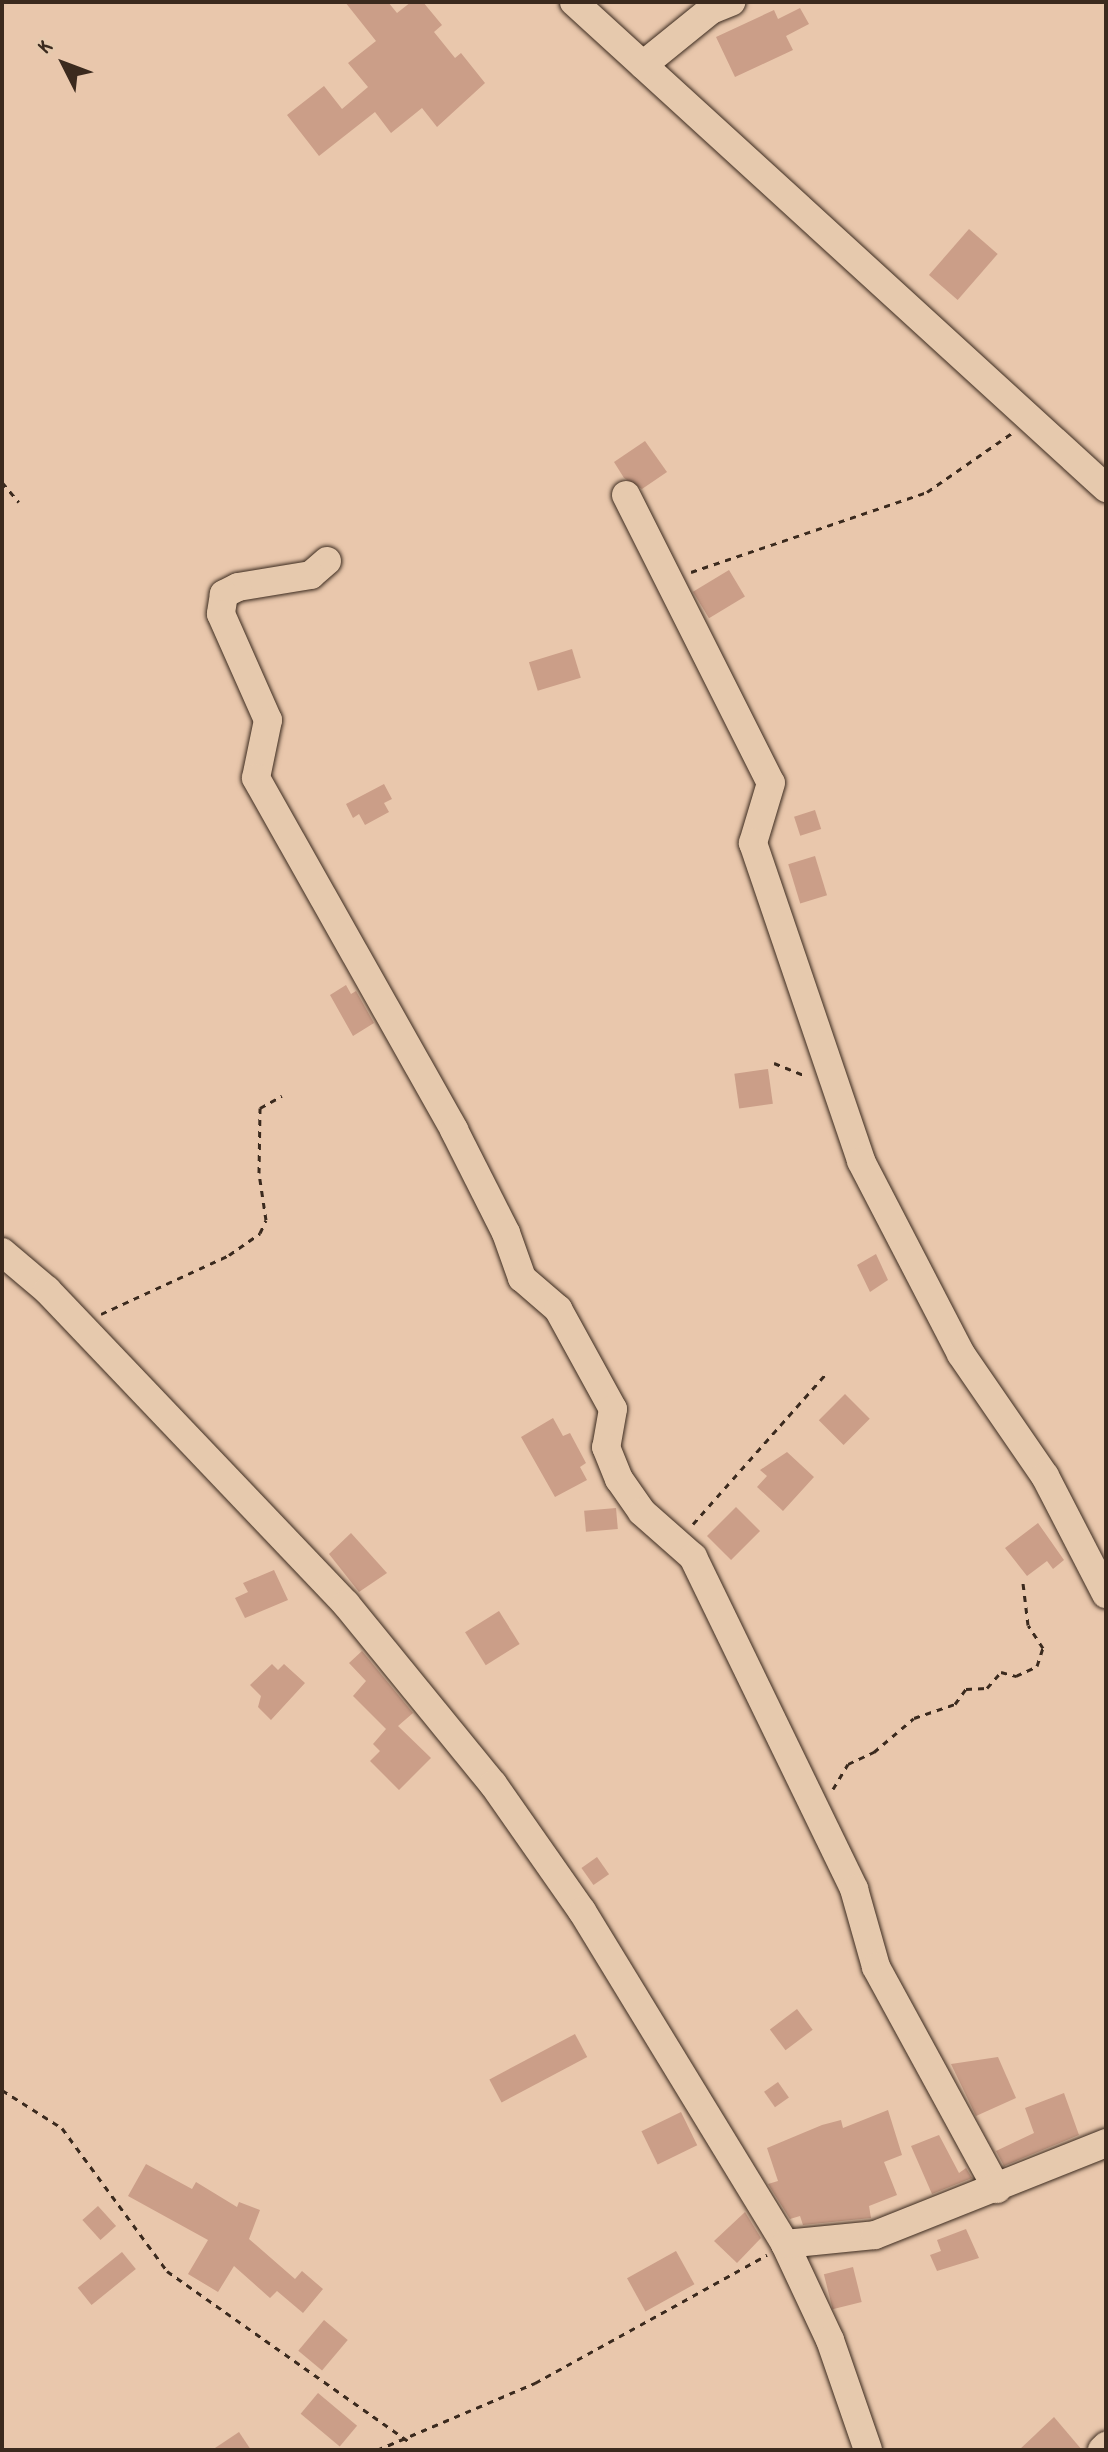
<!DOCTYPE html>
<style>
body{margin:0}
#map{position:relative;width:1108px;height:2452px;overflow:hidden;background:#e9c7ac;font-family:Dekko,sans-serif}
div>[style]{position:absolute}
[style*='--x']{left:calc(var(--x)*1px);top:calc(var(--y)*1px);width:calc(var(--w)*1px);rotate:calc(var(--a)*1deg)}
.building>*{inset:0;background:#cb9e88;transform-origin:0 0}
.path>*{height:3px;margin-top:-1.5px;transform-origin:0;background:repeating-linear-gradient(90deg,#3b2a1e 0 6px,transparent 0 12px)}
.roads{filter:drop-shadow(0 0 2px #3b2a1e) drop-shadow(0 0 2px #3b2a1e)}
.minor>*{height:28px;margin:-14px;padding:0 14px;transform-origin:14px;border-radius:14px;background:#e6c9ad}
span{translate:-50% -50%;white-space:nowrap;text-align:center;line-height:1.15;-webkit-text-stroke:7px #e6c9ad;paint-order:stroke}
.frame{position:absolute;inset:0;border:4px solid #3b2a1e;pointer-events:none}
.north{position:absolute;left:24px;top:24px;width:80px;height:80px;-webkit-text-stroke:6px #e6c9ad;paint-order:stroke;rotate:312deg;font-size:22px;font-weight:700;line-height:32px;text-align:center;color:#3b2a1e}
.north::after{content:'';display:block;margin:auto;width:28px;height:36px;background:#3b2a1e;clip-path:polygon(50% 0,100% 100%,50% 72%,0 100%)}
</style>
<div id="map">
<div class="building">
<div style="clip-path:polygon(345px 2px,388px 2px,397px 13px,411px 2px,423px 2px,442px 25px,434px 32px,455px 58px,461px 53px,485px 83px,437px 127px,422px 108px,391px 133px,375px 112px,319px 156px,287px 115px,324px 86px,342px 109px,368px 87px,348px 63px,376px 41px)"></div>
<div style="clip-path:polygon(800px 8px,809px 24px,786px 36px,793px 50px,735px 77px,716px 37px,774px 10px,778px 19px)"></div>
<div style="left:969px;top:229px;width:38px;height:61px;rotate:41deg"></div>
<div style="clip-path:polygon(645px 441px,667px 472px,642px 489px,624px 478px,614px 462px)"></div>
<div style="left:729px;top:570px;width:31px;height:42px;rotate:59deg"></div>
<div style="left:572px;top:649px;width:30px;height:45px;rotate:73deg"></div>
<div style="clip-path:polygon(384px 784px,392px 799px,384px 803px,389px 812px,365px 825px,359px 814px,353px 818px,346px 804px)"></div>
<div style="left:815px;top:810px;width:20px;height:22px;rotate:72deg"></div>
<div style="left:815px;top:856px;width:41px;height:28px;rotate:73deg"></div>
<div style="clip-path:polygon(346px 985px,351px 994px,356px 991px,374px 1023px,353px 1036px,330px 995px)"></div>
<div style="left:768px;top:1069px;width:35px;height:34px;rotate:82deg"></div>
<div style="clip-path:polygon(876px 1254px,888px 1280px,870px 1292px,857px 1265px)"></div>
<div style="left:845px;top:1394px;width:35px;height:37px;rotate:45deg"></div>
<div style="clip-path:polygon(553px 1418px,563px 1436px,570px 1433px,586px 1463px,580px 1467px,587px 1480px,555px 1497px,521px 1437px)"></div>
<div style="clip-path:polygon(787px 1452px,814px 1477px,783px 1511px,757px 1487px,767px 1476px,760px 1470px)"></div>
<div style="left:736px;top:1507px;width:34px;height:41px;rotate:45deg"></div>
<div style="left:616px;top:1508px;width:21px;height:32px;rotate:85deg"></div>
<div style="clip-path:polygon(1038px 1523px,1064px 1560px,1053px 1569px,1047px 1561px,1027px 1576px,1005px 1548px)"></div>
<div style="clip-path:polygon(351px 1533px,387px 1573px,359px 1592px,329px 1554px)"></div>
<div style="clip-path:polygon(274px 1570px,288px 1600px,245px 1618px,235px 1598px,248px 1592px,243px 1583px)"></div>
<div style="left:499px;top:1611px;width:39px;height:40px;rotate:58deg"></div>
<div style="clip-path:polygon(362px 1651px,413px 1713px,398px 1726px,431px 1758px,399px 1790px,370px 1761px,380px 1751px,373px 1744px,386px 1729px,353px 1696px,366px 1681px,349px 1663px)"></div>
<div style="clip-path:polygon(272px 1664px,278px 1670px,284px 1664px,305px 1683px,271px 1720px,258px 1707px,261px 1696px,250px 1685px)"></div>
<div style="left:597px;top:1857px;width:21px;height:19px;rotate:55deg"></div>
<div style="left:797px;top:2009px;width:26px;height:34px;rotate:53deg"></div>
<div style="left:575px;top:2034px;width:26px;height:97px;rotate:62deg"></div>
<div style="clip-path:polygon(998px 2057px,1016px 2098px,976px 2116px,951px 2064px)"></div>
<div style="left:778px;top:2082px;width:19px;height:17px;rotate:55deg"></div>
<div style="clip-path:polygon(1064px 2093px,1079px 2135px,1004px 2166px,996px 2151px,1034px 2133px,1025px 2108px)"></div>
<div style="clip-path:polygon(888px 2110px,902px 2155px,884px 2162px,897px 2195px,869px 2206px,871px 2218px,803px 2225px,800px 2216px,790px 2219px,768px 2184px,778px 2181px,767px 2148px,822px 2125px,841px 2120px,843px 2128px)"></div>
<div style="left:681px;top:2112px;width:37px;height:44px;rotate:64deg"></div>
<div style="clip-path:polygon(939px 2135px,959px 2173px,966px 2168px,972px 2178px,932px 2194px,911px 2146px)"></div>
<div style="clip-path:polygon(146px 2164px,192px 2189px,196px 2182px,237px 2207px,239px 2202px,260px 2210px,249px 2239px,295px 2279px,302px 2271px,323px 2289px,303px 2313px,277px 2291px,270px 2298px,234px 2266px,218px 2292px,188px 2274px,208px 2240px,128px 2196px)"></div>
<div style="left:98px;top:2206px;width:27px;height:21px;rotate:48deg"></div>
<div style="clip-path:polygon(745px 2212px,761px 2238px,737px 2263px,714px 2241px)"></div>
<div style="clip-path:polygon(966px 2229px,979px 2258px,937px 2271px,930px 2255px,941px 2251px,937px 2240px)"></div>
<div style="left:676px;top:2251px;width:38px;height:56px;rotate:61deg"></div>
<div style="left:122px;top:2252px;width:22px;height:57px;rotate:51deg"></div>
<div style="left:853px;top:2267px;width:36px;height:30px;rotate:76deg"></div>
<div style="left:324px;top:2320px;width:31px;height:40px;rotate:40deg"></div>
<div style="left:318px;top:2393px;width:51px;height:27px;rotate:40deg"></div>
<div style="clip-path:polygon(1054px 2417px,1082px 2450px,1019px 2450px)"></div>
<div style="clip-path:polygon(239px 2432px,251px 2450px,212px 2450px)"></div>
</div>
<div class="path">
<div style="--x:2;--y:482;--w:26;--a:50"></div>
<div style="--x:691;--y:572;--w:249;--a:-18.7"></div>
<div style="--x:927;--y:492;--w:103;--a:-34.8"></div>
<div style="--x:774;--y:1063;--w:35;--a:22"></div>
<div style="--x:101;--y:1314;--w:141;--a:-24.7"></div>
<div style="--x:229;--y:1255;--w:38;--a:-35"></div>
<div style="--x:260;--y:1233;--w:14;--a:-65"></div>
<div style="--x:266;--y:1220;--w:48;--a:-98.5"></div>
<div style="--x:259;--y:1173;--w:65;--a:-89.1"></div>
<div style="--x:260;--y:1108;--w:25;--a:-29"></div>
<div style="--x:693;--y:1524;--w:199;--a:-48.5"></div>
<div style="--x:833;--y:1789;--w:29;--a:-59"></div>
<div style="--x:848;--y:1764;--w:29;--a:-25"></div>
<div style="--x:874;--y:1752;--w:52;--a:-40.4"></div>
<div style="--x:914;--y:1718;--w:43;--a:-18.9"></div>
<div style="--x:955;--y:1704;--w:19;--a:-54"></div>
<div style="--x:966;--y:1689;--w:21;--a:-3"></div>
<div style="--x:987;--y:1688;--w:21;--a:-49"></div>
<div style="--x:1001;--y:1672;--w:16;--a:15"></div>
<div style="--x:1016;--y:1676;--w:23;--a:-25"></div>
<div style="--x:1037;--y:1666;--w:19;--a:-72"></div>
<div style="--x:1043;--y:1648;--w:27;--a:-123"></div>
<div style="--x:1028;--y:1625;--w:42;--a:-96.8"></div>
<div style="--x:2;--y:2090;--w:71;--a:32.3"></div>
<div style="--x:62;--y:2128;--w:177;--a:53.7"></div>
<div style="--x:167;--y:2271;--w:295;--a:35.2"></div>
<div style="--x:377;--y:2450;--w:172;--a:-23"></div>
<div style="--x:535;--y:2383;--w:265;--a:-28.9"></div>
</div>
<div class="roads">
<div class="minor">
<div style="--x:574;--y:2;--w:721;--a:42.41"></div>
<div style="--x:643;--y:65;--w:87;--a:-39"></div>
<div style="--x:711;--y:10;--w:22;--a:-22"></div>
<div style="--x:626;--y:495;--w:322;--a:63.3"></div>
<div style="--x:771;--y:783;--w:63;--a:106.7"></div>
<div style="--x:753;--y:843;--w:336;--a:71.2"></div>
<div style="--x:861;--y:1161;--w:217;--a:62.6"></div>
<div style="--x:961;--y:1354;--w:148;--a:55.5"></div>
<div style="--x:1045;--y:1476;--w:133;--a:62.7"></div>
<div style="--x:327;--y:561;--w:21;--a:139"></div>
<div style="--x:311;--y:575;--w:74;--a:170.7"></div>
<div style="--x:238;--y:587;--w:16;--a:153"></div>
<div style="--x:224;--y:594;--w:20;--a:99"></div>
<div style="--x:221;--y:614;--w:116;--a:66.1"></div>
<div style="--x:268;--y:720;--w:59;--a:101.7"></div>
<div style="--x:256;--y:778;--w:404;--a:60.6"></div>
<div style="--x:454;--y:1130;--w:115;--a:63.2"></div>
<div style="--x:506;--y:1233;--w:48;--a:70.4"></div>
<div style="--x:522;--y:1278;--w:48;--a:40.7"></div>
<div style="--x:558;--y:1309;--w:114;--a:61.2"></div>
<div style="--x:613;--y:1409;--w:39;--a:100"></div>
<div style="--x:606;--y:1447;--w:35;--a:68"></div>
<div style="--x:619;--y:1479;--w:40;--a:55.1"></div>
<div style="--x:642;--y:1512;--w:68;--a:41.4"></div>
<div style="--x:693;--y:1557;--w:369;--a:64.1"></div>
<div style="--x:854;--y:1889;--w:81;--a:74.2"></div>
<div style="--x:876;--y:1967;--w:253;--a:61.4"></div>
<div style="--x:2;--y:1252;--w:59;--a:40.2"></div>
<div style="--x:47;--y:1290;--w:434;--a:46.4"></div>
<div style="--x:346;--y:1604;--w:232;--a:50.8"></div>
<div style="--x:493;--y:1784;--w:155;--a:55"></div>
<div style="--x:582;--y:1911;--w:390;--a:58.6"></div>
<div style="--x:785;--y:2244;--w:106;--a:64.9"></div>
<div style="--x:830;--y:2340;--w:116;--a:70.9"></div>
<div style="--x:785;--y:2244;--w:90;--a:-5.7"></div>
<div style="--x:875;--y:2235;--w:249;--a:-21.7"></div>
<div style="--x:1102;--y:2450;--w:6;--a:-45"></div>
</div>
</div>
<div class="frame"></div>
<div class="north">K</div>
</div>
